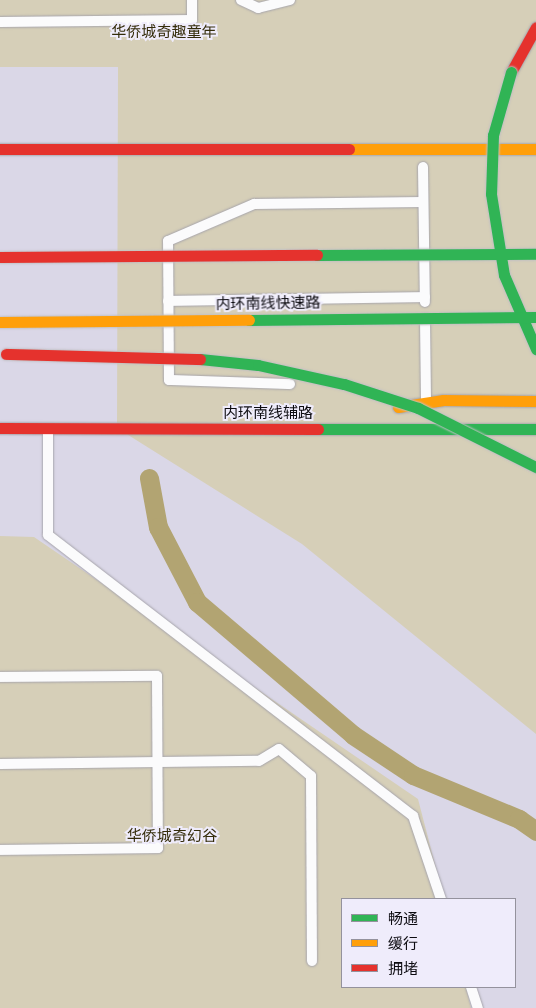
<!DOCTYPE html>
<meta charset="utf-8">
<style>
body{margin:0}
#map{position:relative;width:536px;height:1008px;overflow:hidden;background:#e4e2ea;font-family:"Fira Sans Condensed","Noto Sans SC",sans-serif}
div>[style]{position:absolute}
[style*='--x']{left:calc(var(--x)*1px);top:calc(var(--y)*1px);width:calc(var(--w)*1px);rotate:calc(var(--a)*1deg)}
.built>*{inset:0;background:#dad7e7}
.green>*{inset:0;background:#d6cfb8}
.canal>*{height:19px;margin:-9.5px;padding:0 9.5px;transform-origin:9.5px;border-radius:9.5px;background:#b2a472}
.roads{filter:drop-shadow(0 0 1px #a6a4ab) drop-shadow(0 0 1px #a6a4ab)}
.lane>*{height:10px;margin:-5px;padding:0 5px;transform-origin:5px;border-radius:5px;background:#fbfbfc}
.fast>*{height:11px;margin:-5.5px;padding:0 5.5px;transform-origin:5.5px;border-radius:5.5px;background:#30b455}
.slow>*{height:11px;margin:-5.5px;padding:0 5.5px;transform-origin:5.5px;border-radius:5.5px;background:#ff9f0a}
.jam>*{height:11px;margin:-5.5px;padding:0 5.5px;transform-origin:5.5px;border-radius:5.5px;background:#e5322d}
.bridges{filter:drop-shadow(0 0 1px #c0bfc3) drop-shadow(0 0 1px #c0bfc3)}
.fast-bridge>*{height:11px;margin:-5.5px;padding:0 5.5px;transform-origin:5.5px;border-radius:5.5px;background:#30b455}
.slow-bridge>*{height:11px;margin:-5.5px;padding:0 5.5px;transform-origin:5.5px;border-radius:5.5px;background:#ff9f0a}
.jam-bridge>*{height:11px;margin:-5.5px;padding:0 5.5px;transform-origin:5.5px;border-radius:5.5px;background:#e5322d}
span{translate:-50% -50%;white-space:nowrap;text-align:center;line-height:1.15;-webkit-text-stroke:4px #efecfb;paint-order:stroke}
.park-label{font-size:15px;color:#342c0a}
.street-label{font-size:15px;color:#0c0b10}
.legend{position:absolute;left:341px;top:898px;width:175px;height:90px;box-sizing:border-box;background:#efecfb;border:1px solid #94929d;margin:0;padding:6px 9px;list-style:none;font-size:15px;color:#0c0b10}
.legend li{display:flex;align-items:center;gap:10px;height:25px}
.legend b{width:25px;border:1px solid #94929d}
</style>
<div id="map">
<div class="built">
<div style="clip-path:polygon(evenodd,0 0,536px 0,536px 1008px,0 1008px,0 0,342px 899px,515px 899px,515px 987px,342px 987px,342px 899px)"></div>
</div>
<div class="green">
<div style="clip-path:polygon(0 0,536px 0,536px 734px,302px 544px,117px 428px,118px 67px,0 67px)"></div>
<div style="clip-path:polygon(0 536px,34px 537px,418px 799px,444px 899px,342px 899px,342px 987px,466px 987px,471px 1008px,0 1008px)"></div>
</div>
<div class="canal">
<div style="--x:149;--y:478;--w:50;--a:79.6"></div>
<div style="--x:158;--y:527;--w:85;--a:62.5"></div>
<div style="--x:197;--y:602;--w:205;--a:40.4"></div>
<div style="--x:353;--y:735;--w:72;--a:33.7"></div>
<div style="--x:413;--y:775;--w:115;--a:22.5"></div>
<div style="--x:519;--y:819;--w:21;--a:35"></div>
</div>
<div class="roads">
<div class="lane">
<div style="--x:241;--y:0;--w:19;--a:25"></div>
<div style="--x:258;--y:8;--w:33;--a:-14"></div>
<div style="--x:0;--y:22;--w:192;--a:-0.6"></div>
<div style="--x:192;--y:20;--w:20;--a:-90"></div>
<div style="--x:423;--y:167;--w:135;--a:89.2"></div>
<div style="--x:168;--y:301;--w:257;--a:-0.9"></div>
<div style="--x:425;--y:319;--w:83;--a:89.3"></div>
<div style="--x:290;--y:384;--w:121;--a:-178.1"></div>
<div style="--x:169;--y:380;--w:139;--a:-90.4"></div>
<div style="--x:168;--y:241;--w:94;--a:-23.3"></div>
<div style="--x:254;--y:204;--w:169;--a:-0.7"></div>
<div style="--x:48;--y:429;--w:106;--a:90"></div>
<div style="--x:48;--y:535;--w:461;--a:37.6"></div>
<div style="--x:413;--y:816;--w:88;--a:71.4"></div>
<div style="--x:0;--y:677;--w:157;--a:-0.4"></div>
<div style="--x:157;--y:676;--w:172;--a:89.7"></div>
<div style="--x:158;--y:848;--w:158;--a:179.3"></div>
<div style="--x:0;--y:764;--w:259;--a:-0.7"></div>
<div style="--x:259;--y:761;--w:23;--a:-31"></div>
<div style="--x:279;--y:749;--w:42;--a:40.2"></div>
<div style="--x:311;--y:776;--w:185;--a:89.7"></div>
<div style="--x:471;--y:987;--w:22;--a:72"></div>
</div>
<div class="fast">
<div style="--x:318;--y:429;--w:218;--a:0"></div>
</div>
<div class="slow">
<div style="--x:349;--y:149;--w:187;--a:0"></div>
<div style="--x:398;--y:407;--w:46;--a:-8.8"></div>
<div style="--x:443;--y:400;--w:93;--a:0.6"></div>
</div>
<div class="jam">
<div style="--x:511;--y:72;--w:51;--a:-60.9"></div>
<div style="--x:0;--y:149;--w:349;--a:0"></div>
<div style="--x:0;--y:428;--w:318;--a:0.2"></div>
</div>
</div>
<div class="bridges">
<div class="fast-bridge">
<div style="--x:511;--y:72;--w:66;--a:105.9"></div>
<div style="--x:493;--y:135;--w:59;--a:91.9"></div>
<div style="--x:491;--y:194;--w:82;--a:80.9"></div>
<div style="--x:504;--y:275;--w:81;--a:66.6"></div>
<div style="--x:317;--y:255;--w:219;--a:-0.3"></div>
<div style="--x:249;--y:320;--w:287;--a:-0.6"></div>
<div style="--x:200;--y:359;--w:58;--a:5.9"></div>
<div style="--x:258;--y:365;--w:88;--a:12.5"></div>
<div style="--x:344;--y:384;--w:78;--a:18"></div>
<div style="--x:418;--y:408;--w:132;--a:26.6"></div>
</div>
<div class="slow-bridge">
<div style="--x:0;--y:322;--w:249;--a:-0.5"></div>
</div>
<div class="jam-bridge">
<div style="--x:0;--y:257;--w:317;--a:-0.4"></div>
<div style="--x:6;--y:354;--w:194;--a:1.5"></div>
</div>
</div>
<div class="park-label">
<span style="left:164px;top:33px">华侨城奇趣童年</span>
<span style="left:172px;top:837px">华侨城奇幻谷</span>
</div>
<div class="street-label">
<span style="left:268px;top:304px;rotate:-1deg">内环南线快速路</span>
<span style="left:268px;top:414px">内环南线辅路</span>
</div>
<ul class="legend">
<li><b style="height:6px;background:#30b455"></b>畅通</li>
<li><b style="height:6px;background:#ff9f0a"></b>缓行</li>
<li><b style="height:6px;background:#e5322d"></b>拥堵</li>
</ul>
</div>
